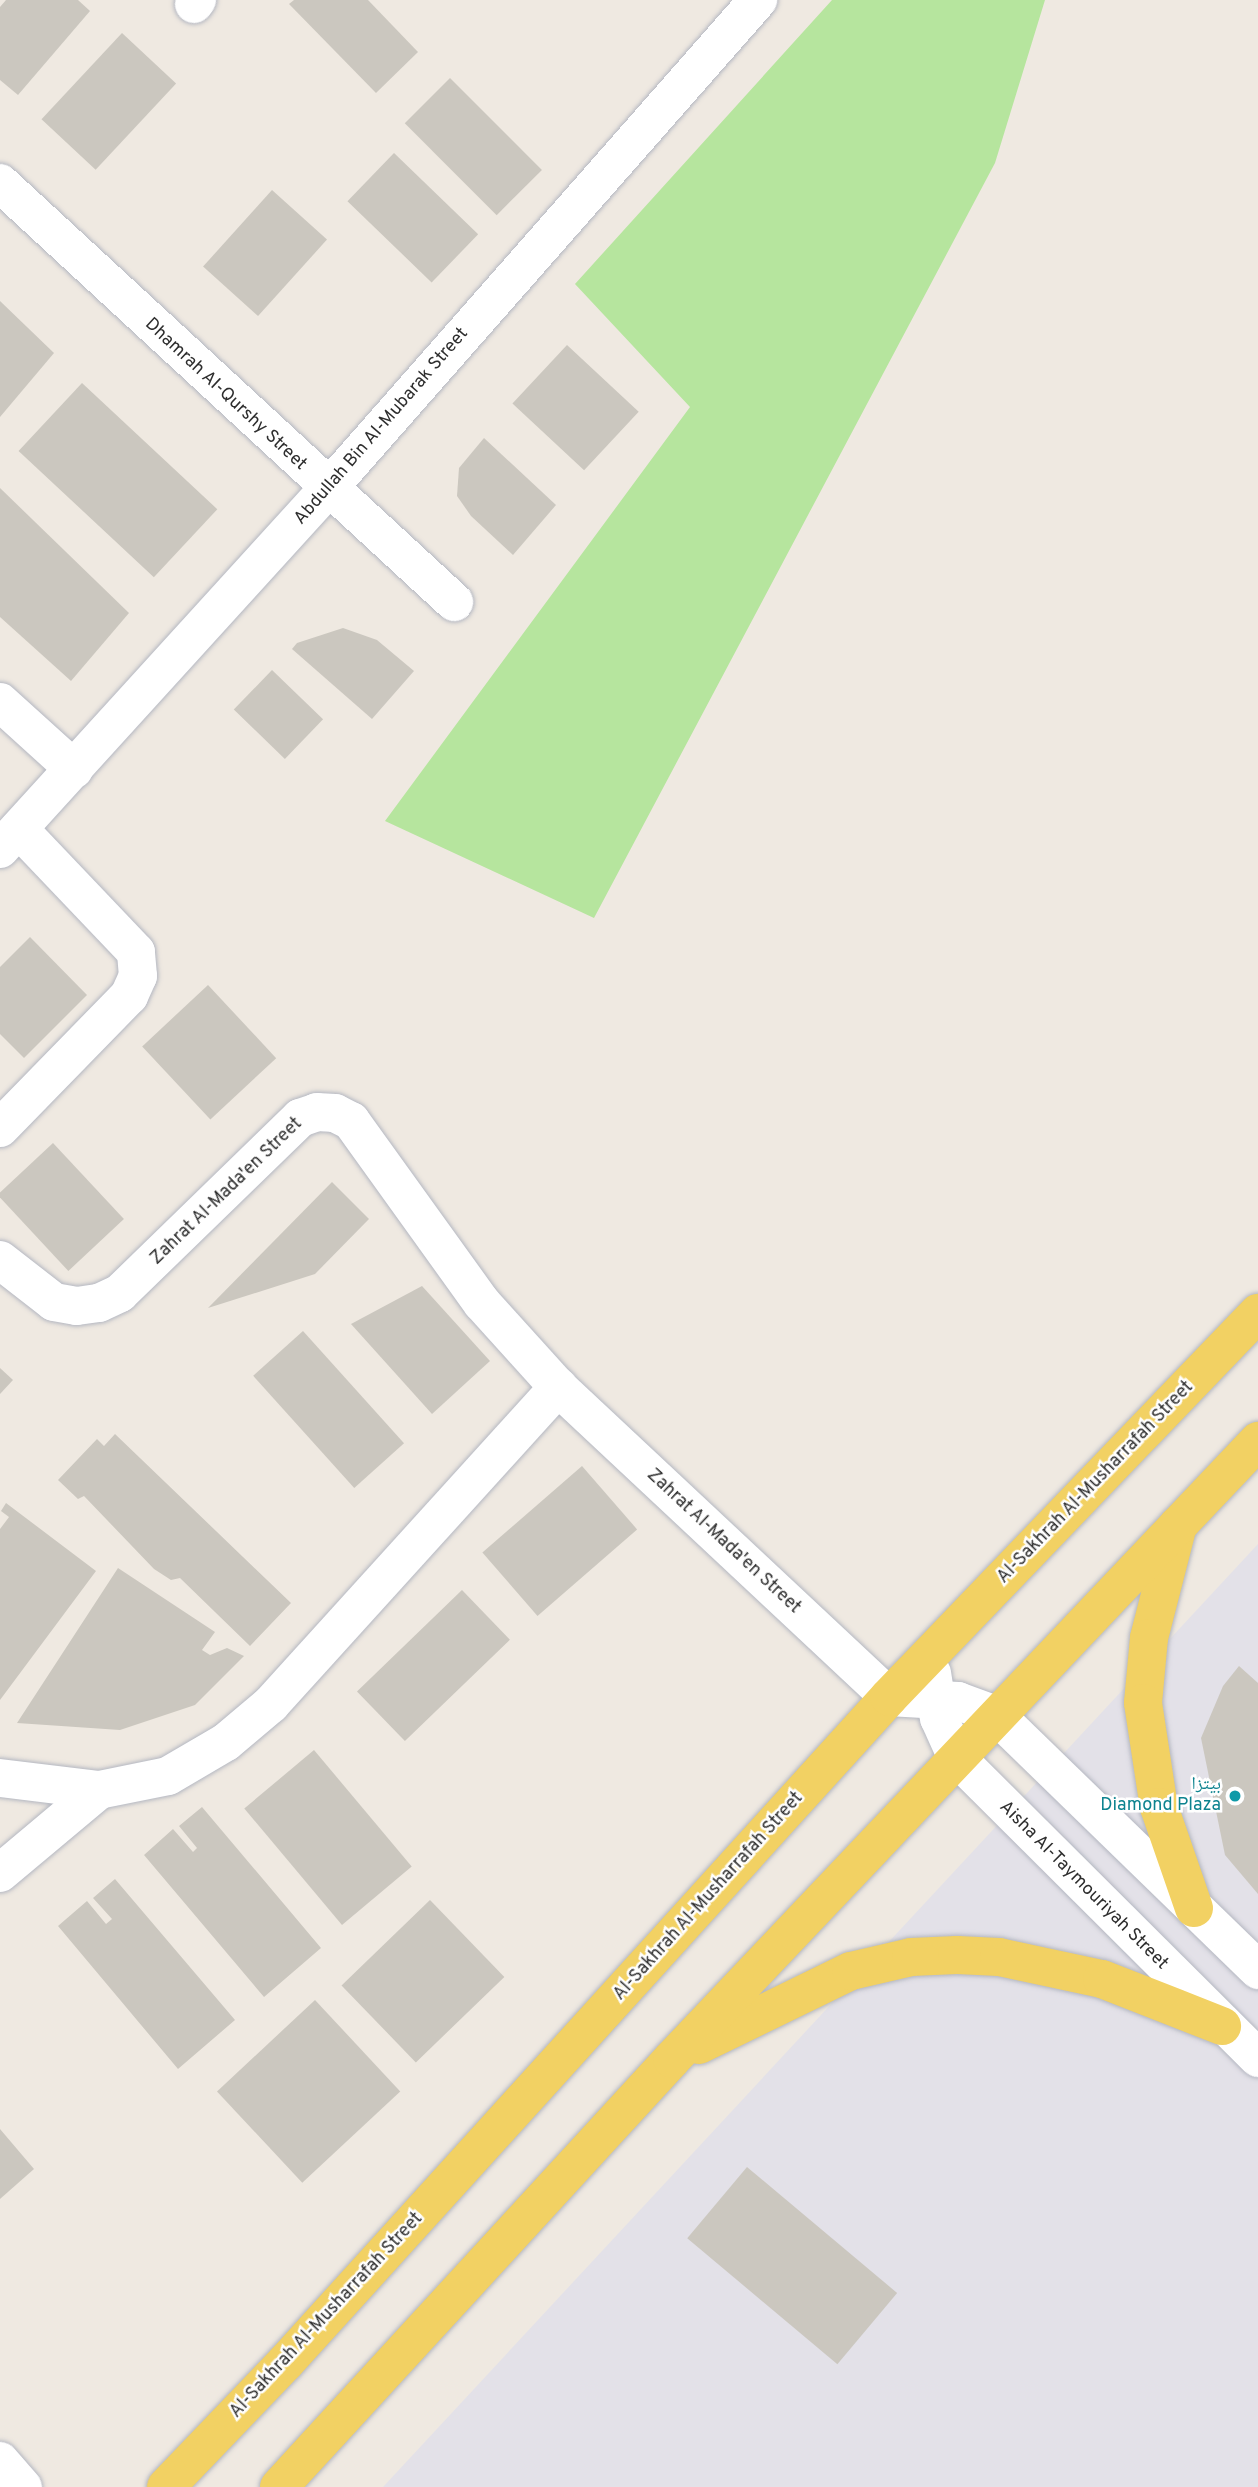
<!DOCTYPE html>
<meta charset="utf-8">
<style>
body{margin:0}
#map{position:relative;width:1258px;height:2487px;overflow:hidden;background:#efe9e1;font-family:Overpass,"Noto Naskh Arabic",sans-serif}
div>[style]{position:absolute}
.industrial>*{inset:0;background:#e3e1e8}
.green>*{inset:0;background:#b6e59e}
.building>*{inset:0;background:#cbc7bf;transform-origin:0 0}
.roads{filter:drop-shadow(0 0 2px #b4b7c1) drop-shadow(0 0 2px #b4b7c1)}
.minor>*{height:38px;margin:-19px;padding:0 19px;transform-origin:19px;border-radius:19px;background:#fff}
.major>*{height:38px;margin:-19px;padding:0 19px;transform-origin:19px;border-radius:19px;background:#f2d163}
.dots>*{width:19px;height:19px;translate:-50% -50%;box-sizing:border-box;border:4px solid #fff;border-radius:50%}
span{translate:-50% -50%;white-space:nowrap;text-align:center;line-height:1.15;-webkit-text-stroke:5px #fff;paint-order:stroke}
.street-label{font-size:18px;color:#2e2e2e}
.culture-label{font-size:18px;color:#0d838f}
.right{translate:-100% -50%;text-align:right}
</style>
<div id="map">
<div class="industrial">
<div style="clip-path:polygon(1258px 1544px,1258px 2487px,383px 2487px)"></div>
</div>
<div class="green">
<div style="clip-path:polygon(832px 0,1045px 0,995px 163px,594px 918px,385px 821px,690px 407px,575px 284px)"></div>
</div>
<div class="building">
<div style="clip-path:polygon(6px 0,78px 0,90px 11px,18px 95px,0 80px,0 7px)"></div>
<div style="clip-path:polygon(294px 0,368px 0,418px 52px,376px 93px,289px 4px)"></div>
<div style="left:122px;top:33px;width:74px;height:118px;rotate:43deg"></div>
<div style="left:450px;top:78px;width:130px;height:64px;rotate:45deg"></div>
<div style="left:394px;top:153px;width:117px;height:67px;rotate:44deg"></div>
<div style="left:272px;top:190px;width:74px;height:103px;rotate:42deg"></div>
<div style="clip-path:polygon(0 301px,54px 353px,0 417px)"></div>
<div style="left:567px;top:345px;width:98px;height:80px;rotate:43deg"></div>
<div style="left:82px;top:383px;width:185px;height:93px;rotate:43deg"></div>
<div style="clip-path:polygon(484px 438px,556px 505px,513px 555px,471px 516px,457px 496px,459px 468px)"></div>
<div style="clip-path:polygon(0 488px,129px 613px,71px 681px,0 617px)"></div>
<div style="clip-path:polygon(343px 628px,377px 640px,414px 671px,372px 719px,292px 649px,297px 643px)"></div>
<div style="left:272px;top:670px;width:71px;height:55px;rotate:44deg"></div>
<div style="clip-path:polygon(30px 937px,87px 995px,24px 1058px,0 1034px,0 967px)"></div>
<div style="left:208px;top:985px;width:100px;height:90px;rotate:47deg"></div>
<div style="left:53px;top:1143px;width:104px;height:76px;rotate:47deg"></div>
<div style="clip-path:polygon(332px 1182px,369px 1219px,315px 1274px,208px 1308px)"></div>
<div style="clip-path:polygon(422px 1286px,490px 1361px,432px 1414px,351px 1324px)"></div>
<div style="left:303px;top:1331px;width:151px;height:67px;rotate:48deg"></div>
<div style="clip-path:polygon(0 1368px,13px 1380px,0 1394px)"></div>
<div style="clip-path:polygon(115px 1434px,291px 1603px,250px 1646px,180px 1578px,171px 1580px,154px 1569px,84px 1496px,78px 1499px,58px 1480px,97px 1439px,104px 1446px)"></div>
<div style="left:582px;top:1466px;width:84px;height:132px;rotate:49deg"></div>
<div style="clip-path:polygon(6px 1503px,96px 1571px,0 1700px,0 1529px,9px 1517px,1px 1511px)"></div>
<div style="clip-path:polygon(118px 1568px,215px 1632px,202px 1650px,210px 1655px,227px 1648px,244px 1656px,195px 1705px,120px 1730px,17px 1723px)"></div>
<div style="left:462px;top:1590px;width:69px;height:146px;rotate:46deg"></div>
<div style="clip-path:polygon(1239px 1666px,1258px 1683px,1258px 1894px,1225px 1855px,1201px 1738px,1223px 1686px)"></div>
<div style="left:314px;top:1750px;width:152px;height:91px;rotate:50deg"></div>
<div style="clip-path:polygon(202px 1807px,321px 1948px,264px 1997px,144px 1855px,173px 1829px,193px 1852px,197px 1848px,179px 1826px)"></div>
<div style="clip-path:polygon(115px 1879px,235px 2020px,178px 2069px,58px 1926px,87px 1901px,106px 1924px,112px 1919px,93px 1898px)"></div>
<div style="left:430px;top:1900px;width:107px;height:123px;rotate:46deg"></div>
<div style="left:315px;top:2000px;width:125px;height:134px;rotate:47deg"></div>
<div style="clip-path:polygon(0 2129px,34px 2169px,0 2199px)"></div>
<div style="left:747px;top:2167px;width:196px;height:93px;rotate:40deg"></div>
</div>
<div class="roads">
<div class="minor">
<div style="left:194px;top:4px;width:5px;rotate:-53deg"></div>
<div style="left:0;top:183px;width:618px;rotate:42.7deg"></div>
<div style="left:0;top:702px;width:100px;rotate:42.2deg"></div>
<div style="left:0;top:849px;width:486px;rotate:-47.7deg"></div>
<div style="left:327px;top:490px;width:653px;rotate:-48.67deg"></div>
<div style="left:0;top:1128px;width:185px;rotate:-45.7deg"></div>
<div style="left:129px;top:996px;width:22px;rotate:-66deg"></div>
<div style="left:138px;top:976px;width:24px;rotate:-95deg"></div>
<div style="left:136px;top:952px;width:170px;rotate:-133.6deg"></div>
<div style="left:0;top:1260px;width:68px;rotate:37.9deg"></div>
<div style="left:54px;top:1302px;width:23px;rotate:10deg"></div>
<div style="left:77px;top:1306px;width:22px;rotate:-8deg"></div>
<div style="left:99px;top:1303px;width:23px;rotate:-25deg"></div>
<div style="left:120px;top:1293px;width:251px;rotate:-44.2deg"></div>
<div style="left:300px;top:1118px;width:18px;rotate:-19deg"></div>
<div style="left:317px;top:1112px;width:18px;rotate:3deg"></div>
<div style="left:335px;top:1113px;width:18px;rotate:27deg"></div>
<div style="left:351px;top:1121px;width:224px;rotate:54.3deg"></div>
<div style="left:482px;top:1303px;width:113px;rotate:47.9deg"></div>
<div style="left:558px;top:1387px;width:453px;rotate:43.1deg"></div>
<div style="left:889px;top:1697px;width:69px;rotate:3.3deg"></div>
<div style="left:958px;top:1701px;width:40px;rotate:20.2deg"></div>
<div style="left:996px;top:1715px;width:366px;rotate:44.2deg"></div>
<div style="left:932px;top:1673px;width:46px;rotate:81.2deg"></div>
<div style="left:939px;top:1718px;width:44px;rotate:65.8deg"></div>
<div style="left:957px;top:1758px;width:425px;rotate:44.9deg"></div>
<div style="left:0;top:1778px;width:100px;rotate:6.9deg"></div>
<div style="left:99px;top:1790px;width:70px;rotate:-11.5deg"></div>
<div style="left:168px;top:1776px;width:67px;rotate:-30.4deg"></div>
<div style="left:226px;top:1742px;width:59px;rotate:-40.2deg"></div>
<div style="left:271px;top:1704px;width:428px;rotate:-47.8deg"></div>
<div style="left:0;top:1873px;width:129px;rotate:-40deg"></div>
<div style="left:0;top:2461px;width:35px;rotate:49deg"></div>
</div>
<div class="major">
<div style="left:1178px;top:1525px;width:117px;rotate:104.4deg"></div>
<div style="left:1149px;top:1638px;width:65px;rotate:95.3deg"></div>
<div style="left:1143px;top:1703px;width:105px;rotate:81.3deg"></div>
<div style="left:1159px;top:1807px;width:107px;rotate:70.9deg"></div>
<div style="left:699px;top:2045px;width:169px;rotate:-26deg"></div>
<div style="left:851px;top:1971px;width:62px;rotate:-13.1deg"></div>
<div style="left:911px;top:1957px;width:46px;rotate:-2.5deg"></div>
<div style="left:957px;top:1955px;width:42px;rotate:2.7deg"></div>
<div style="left:999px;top:1957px;width:105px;rotate:12.1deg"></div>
<div style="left:1102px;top:1979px;width:129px;rotate:21.4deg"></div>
<div style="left:166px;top:2487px;width:172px;rotate:-46.2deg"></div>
<div style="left:285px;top:2363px;width:899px;rotate:-47.79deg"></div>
<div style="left:889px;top:1697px;width:533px;rotate:-46.14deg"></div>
<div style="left:279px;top:2487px;width:581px;rotate:-47.44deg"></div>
<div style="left:672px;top:2059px;width:852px;rotate:-46.52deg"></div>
</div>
</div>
<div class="dots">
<div style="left:1235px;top:1796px;background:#0f9aa8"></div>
</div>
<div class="street-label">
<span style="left:225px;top:395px;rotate:43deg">Dhamrah Al-Qurshy Street</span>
<span style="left:382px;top:427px;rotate:-49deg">Abdullah Bin Al-Mubarak Street</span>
<span style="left:227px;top:1192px;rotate:-44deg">Zahrat Al-Mada'en Street</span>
<span style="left:1096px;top:1483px;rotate:-46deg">Al-Sakhrah Al-Musharrafah Street</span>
<span style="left:723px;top:1542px;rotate:43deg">Zahrat Al-Mada'en Street</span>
<span style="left:1083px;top:1886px;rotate:45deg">Aisha Al-Taymouriyah Street</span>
<span style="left:709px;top:1897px;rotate:-48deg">Al-Sakhrah Al-Musharrafah Street</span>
<span style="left:327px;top:2316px;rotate:-47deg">Al-Sakhrah Al-Musharrafah Street</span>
</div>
<div class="culture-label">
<span class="right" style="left:1221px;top:1796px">بيتزا<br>Diamond Plaza</span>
</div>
</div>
